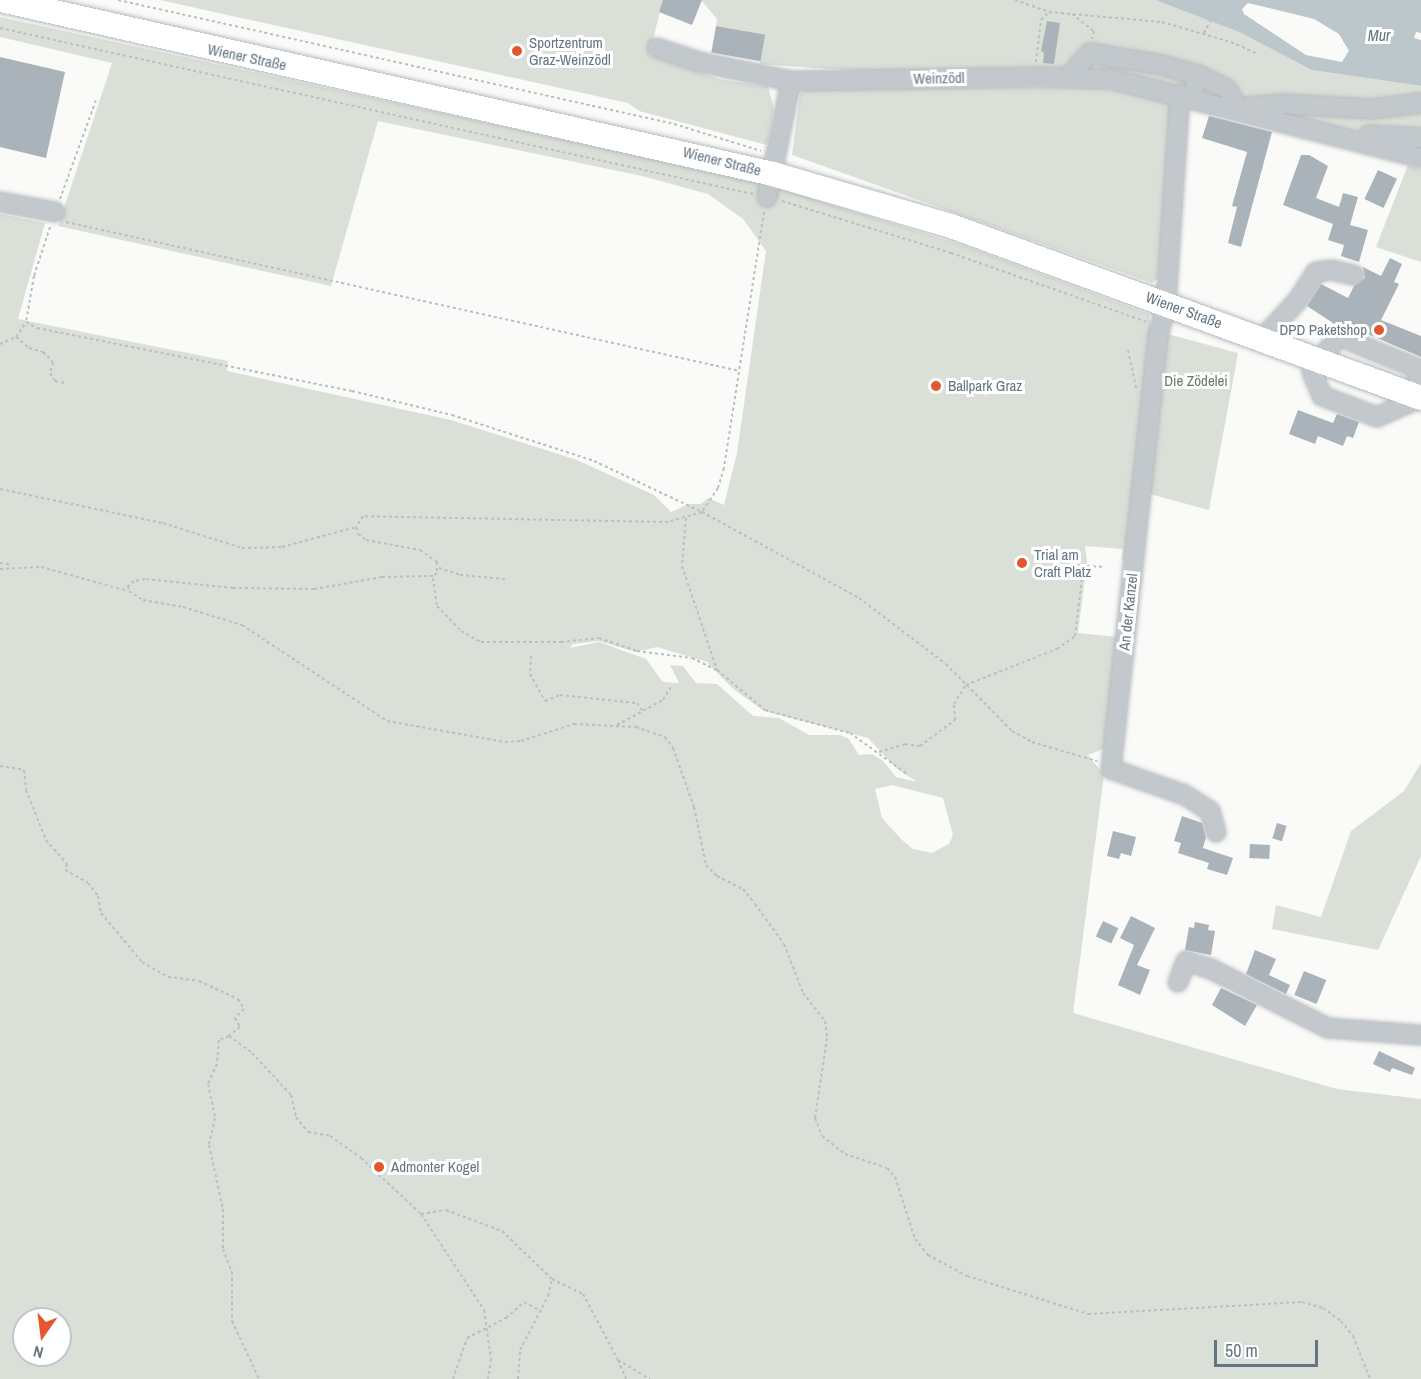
<!DOCTYPE html>
<meta charset="utf-8">
<style>
body{margin:0}
#map{position:relative;width:1421px;height:1379px;overflow:hidden;background:#fafaf8;font-family:"Archivo Narrow",sans-serif}
div>[style]{position:absolute}
.green>*{inset:0;background:#dadfd7}
.water>*{inset:0;background:#bbc7cb}
.building>*{inset:0;background:#aab3b9;transform-origin:0 0}
.path>*{height:2px;margin-top:-1px;transform-origin:0;background:repeating-linear-gradient(90deg,#bbbfc2 0 3px,transparent 0 6px)}
.roads{filter:drop-shadow(0 0 2px #b5babe) drop-shadow(0 0 2px #b5babe)}
.minor>*{height:18px;margin:-9px;padding:0 9px;transform-origin:9px;border-radius:9px;background:#c3c8cc}
.major>*{height:24px;margin:-12px;padding:0 12px;transform-origin:12px;border-radius:12px;background:#fff}
.dots>*{width:16px;height:16px;translate:-50% -50%;box-sizing:border-box;border:3px solid #fff;border-radius:50%}
span{translate:-50% -50%;white-space:nowrap;text-align:center;line-height:1.15;-webkit-text-stroke:6px #fff;paint-order:stroke}
.poi-label{font-size:15px;color:#657683}
.left{translate:0 -50%;text-align:left}
.right{translate:-100% -50%;text-align:right}
.street-label{font-size:15px;color:#657683}
.park-label{font-size:15px;color:#687a64}
.water-label{font-size:16px;color:#60757c;font-style:italic}
.north{position:absolute;left:12px;top:1307px;width:60px;height:60px;box-sizing:border-box;background:#fff;border:2px solid #c1c8cd;border-radius:50%;rotate:194deg;font-size:16px;font-weight:700;line-height:24px;text-align:center;color:#657683}
.north::after{content:'';display:block;margin:auto;width:21px;height:27px;background:#e4572e;clip-path:polygon(50% 0,100% 100%,50% 72%,0 100%)}
.scale{position:absolute;left:1214px;top:1340px;width:104px;height:27px;box-sizing:border-box;border:3px solid #657683;border-top:0;padding-left:8px;font-size:18px;line-height:21px;white-space:nowrap;color:#657683;-webkit-text-stroke:4px #fff;paint-order:stroke}
</style>
<div id="map">
<div class="green">
<div style="clip-path:polygon(160px 0,663px 0,649px 55px,719px 79px,768px 87px,774px 108px,767px 145px,639px 111px,628px 103px)"></div>
<div style="clip-path:polygon(701px 0,1155px 0,1239px 32px,1312px 70px,1421px 86px,1421px 158px,1111px 79px,872px 72px,760px 64px,765px 35px,716px 26px,717px 19px)"></div>
<div style="clip-path:polygon(evenodd,0 17px,758px 182px,965px 246px,1149px 314px,1152px 331px,1129px 560px,1122px 559px,1123px 549px,1085px 546px,1087px 562px,1078px 633px,1117px 637px,1106px 748px,1088px 755px,1104px 775px,1073px 1013px,1337px 1089px,1421px 1099px,1421px 1379px,0 1379px,0 214px,45px 223px,18px 319px,228px 361px,227px 371px,451px 420px,577px 460px,654px 495px,671px 512px,689px 504px,701px 504px,708px 498px,724px 505px,737px 453px,766px 251px,743px 219px,708px 194px,642px 176px,378px 121px,331px 286px,58px 226px,112px 63px,0 37px,0 17px,598px 641px,636px 652px,657px 647px,707px 662px,732px 688px,764px 711px,868px 738px,896px 768px,917px 782px,896px 777px,883px 761px,872px 754px,859px 755px,849px 739px,840px 735px,809px 735px,779px 718px,753px 716px,717px 684px,696px 683px,683px 666px,670px 665px,679px 683px,663px 682px,646px 659px,599px 642px,570px 648px,573px 644px,598px 641px,0 17px,892px 785px,943px 798px,953px 835px,949px 844px,932px 853px,913px 849px,901px 839px,882px 818px,875px 789px,892px 785px,0 17px,24px 1319px,60px 1319px,60px 1355px,24px 1355px,24px 1319px)"></div>
<div style="clip-path:polygon(1095px 87px,1172px 98px,1169px 179px,1158px 279px,1152px 283px,792px 155px,800px 94px,807px 89px)"></div>
<div style="clip-path:polygon(1408px 165px,1421px 169px,1421px 262px,1376px 247px)"></div>
<div style="clip-path:polygon(1164px 333px,1238px 353px,1209px 510px,1146px 493px)"></div>
<div style="clip-path:polygon(1421px 763px,1421px 856px,1378px 950px,1272px 929px,1276px 905px,1321px 917px,1351px 831px,1404px 791px)"></div>
</div>
<div class="water">
<div style="clip-path:polygon(evenodd,1155px 0,1421px 0,1421px 33px,1416px 32px,1414px 38px,1421px 40px,1421px 86px,1312px 70px,1239px 32px,1155px 0,1248px 3px,1314px 19px,1339px 34px,1349px 51px,1342px 62px,1306px 55px,1244px 14px,1242px 9px,1248px 3px)"></div>
</div>
<div class="building">
<div style="clip-path:polygon(663px 0,702px 0,692px 25px,659px 12px)"></div>
<div style="clip-path:polygon(1047px 21px,1060px 23px,1054px 64px,1043px 63px,1044px 53px,1041px 51px)"></div>
<div style="left:716px;top:26px;width:50px;height:27px;rotate:10deg"></div>
<div style="clip-path:polygon(0 57px,65px 72px,46px 158px,0 147px)"></div>
<div style="clip-path:polygon(1209px 116px,1272px 132px,1241px 247px,1228px 243px,1237px 207px,1232px 206px,1247px 152px,1202px 138px)"></div>
<div style="clip-path:polygon(1301px 155px,1309px 155px,1328px 166px,1316px 198px,1339px 207px,1343px 193px,1358px 197px,1350px 225px,1368px 230px,1359px 262px,1341px 256px,1344px 245px,1328px 240px,1333px 224px,1283px 205px)"></div>
<div style="left:1378px;top:170px;width:21px;height:32px;rotate:25deg"></div>
<div style="clip-path:polygon(1390px 258px,1402px 264px,1394px 282px,1399px 284px,1381px 320px,1421px 336px,1421px 357px,1354px 328px,1336px 325px,1307px 306px,1321px 284px,1348px 298px,1354px 286px,1365px 278px,1363px 267px,1381px 276px)"></div>
<div style="clip-path:polygon(1298px 410px,1333px 423px,1337px 414px,1359px 422px,1353px 438px,1347px 436px,1343px 446px,1318px 436px,1315px 444px,1289px 434px)"></div>
<div style="clip-path:polygon(1182px 816px,1202px 823px,1206px 837px,1203px 848px,1233px 858px,1227px 875px,1207px 869px,1209px 863px,1178px 853px,1181px 843px,1174px 841px)"></div>
<div style="left:1277px;top:823px;width:10px;height:16px;rotate:17deg"></div>
<div style="clip-path:polygon(1113px 831px,1136px 837px,1131px 856px,1121px 853px,1119px 859px,1107px 856px)"></div>
<div style="left:1250px;top:844px;width:20px;height:14px;rotate:3deg"></div>
<div style="clip-path:polygon(1131px 916px,1155px 928px,1137px 965px,1150px 970px,1140px 995px,1118px 985px,1134px 945px,1120px 938px)"></div>
<div style="left:1103px;top:921px;width:17px;height:17px;rotate:25deg"></div>
<div style="clip-path:polygon(1195px 922px,1209px 925px,1208px 930px,1215px 931px,1211px 955px,1185px 950px,1189px 927px,1194px 928px)"></div>
<div style="clip-path:polygon(1255px 950px,1276px 959px,1269px 975px,1290px 985px,1286px 994px,1246px 974px)"></div>
<div style="left:1304px;top:971px;width:24px;height:26px;rotate:22deg"></div>
<div style="clip-path:polygon(1221px 988px,1257px 1005px,1245px 1026px,1212px 1005px)"></div>
<div style="clip-path:polygon(1379px 1051px,1415px 1068px,1412px 1075px,1392px 1068px,1390px 1072px,1373px 1064px)"></div>
</div>
<div class="path">
<div style="left:118px;top:0;width:570px;rotate:12.57deg"></div>
<div style="left:674px;top:124px;width:91px;rotate:17.2deg"></div>
<div style="left:1015px;top:0;width:36px;rotate:19deg"></div>
<div style="left:1049px;top:12px;width:113px;rotate:5.1deg"></div>
<div style="left:1162px;top:22px;width:72px;rotate:16.2deg"></div>
<div style="left:1231px;top:42px;width:27px;rotate:24deg"></div>
<div style="left:1072px;top:14px;width:28px;rotate:38deg"></div>
<div style="left:1094px;top:31px;width:8px;rotate:104deg"></div>
<div style="left:0;top:28px;width:771px;rotate:12.43deg"></div>
<div style="left:1204px;top:33px;width:16px;rotate:-63deg"></div>
<div style="left:1036px;top:62px;width:42px;rotate:-83.2deg"></div>
<div style="left:1041px;top:20px;width:11px;rotate:-45deg"></div>
<div style="left:60px;top:199px;width:105px;rotate:-70deg"></div>
<div style="left:782px;top:201px;width:177px;rotate:17.1deg"></div>
<div style="left:951px;top:253px;width:208px;rotate:19.4deg"></div>
<div style="left:764px;top:212px;width:259px;rotate:98.9deg"></div>
<div style="left:724px;top:468px;width:21px;rotate:107deg"></div>
<div style="left:718px;top:488px;width:29px;rotate:124deg"></div>
<div style="left:702px;top:512px;width:35px;rotate:164deg"></div>
<div style="left:668px;top:522px;width:305px;rotate:-178.9deg"></div>
<div style="left:363px;top:516px;width:13px;rotate:122deg"></div>
<div style="left:356px;top:527px;width:7px;rotate:74deg"></div>
<div style="left:358px;top:534px;width:10px;rotate:37deg"></div>
<div style="left:366px;top:540px;width:55px;rotate:10.5deg"></div>
<div style="left:420px;top:550px;width:21px;rotate:35deg"></div>
<div style="left:437px;top:562px;width:11px;rotate:90deg"></div>
<div style="left:437px;top:573px;width:5px;rotate:143deg"></div>
<div style="left:433px;top:576px;width:51px;rotate:178.9deg"></div>
<div style="left:382px;top:577px;width:69px;rotate:170deg"></div>
<div style="left:314px;top:589px;width:81px;rotate:-179.3deg"></div>
<div style="left:233px;top:588px;width:88px;rotate:-174.2deg"></div>
<div style="left:145px;top:579px;width:11px;rotate:170deg"></div>
<div style="left:134px;top:581px;width:8px;rotate:140deg"></div>
<div style="left:128px;top:586px;width:5px;rotate:79deg"></div>
<div style="left:129px;top:591px;width:17px;rotate:33deg"></div>
<div style="left:143px;top:600px;width:41px;rotate:9.9deg"></div>
<div style="left:183px;top:607px;width:62px;rotate:17deg"></div>
<div style="left:242px;top:625px;width:174px;rotate:33.5deg"></div>
<div style="left:387px;top:721px;width:120px;rotate:10.1deg"></div>
<div style="left:505px;top:742px;width:16px;rotate:-4deg"></div>
<div style="left:521px;top:741px;width:56px;rotate:-17.8deg"></div>
<div style="left:574px;top:724px;width:62px;rotate:2.8deg"></div>
<div style="left:636px;top:727px;width:31px;rotate:19deg"></div>
<div style="left:665px;top:737px;width:14px;rotate:54deg"></div>
<div style="left:673px;top:748px;width:63px;rotate:70.4deg"></div>
<div style="left:694px;top:807px;width:59px;rotate:78.3deg"></div>
<div style="left:706px;top:865px;width:16px;rotate:45deg"></div>
<div style="left:717px;top:876px;width:29px;rotate:27deg"></div>
<div style="left:743px;top:889px;width:19px;rotate:51deg"></div>
<div style="left:755px;top:904px;width:49px;rotate:54.1deg"></div>
<div style="left:784px;top:944px;width:53px;rotate:68.8deg"></div>
<div style="left:803px;top:993px;width:36px;rotate:52deg"></div>
<div style="left:825px;top:1021px;width:17px;rotate:83deg"></div>
<div style="left:827px;top:1038px;width:81px;rotate:98.5deg"></div>
<div style="left:815px;top:1118px;width:19px;rotate:69deg"></div>
<div style="left:822px;top:1136px;width:29px;rotate:38deg"></div>
<div style="left:845px;top:1154px;width:44px;rotate:18.4deg"></div>
<div style="left:887px;top:1168px;width:12px;rotate:48deg"></div>
<div style="left:895px;top:1177px;width:65px;rotate:72.1deg"></div>
<div style="left:915px;top:1239px;width:21px;rotate:51deg"></div>
<div style="left:928px;top:1255px;width:44px;rotate:28.3deg"></div>
<div style="left:967px;top:1276px;width:127px;rotate:17.4deg"></div>
<div style="left:1088px;top:1314px;width:214px;rotate:-3.2deg"></div>
<div style="left:1302px;top:1302px;width:22px;rotate:16deg"></div>
<div style="left:1323px;top:1308px;width:22px;rotate:36deg"></div>
<div style="left:1341px;top:1321px;width:19px;rotate:51deg"></div>
<div style="left:1353px;top:1336px;width:46px;rotate:68.4deg"></div>
<div style="left:66px;top:222px;width:690px;rotate:12.47deg"></div>
<div style="left:50px;top:227px;width:52px;rotate:108.1deg"></div>
<div style="left:34px;top:276px;width:47px;rotate:99.9deg"></div>
<div style="left:26px;top:322px;width:13px;rotate:29deg"></div>
<div style="left:37px;top:328px;width:321px;rotate:11.3deg"></div>
<div style="left:352px;top:391px;width:103px;rotate:13.5deg"></div>
<div style="left:452px;top:415px;width:149px;rotate:17.9deg"></div>
<div style="left:594px;top:461px;width:119px;rotate:25.3deg"></div>
<div style="left:702px;top:512px;width:179px;rotate:28.7deg"></div>
<div style="left:859px;top:598px;width:109px;rotate:37.2deg"></div>
<div style="left:946px;top:664px;width:94px;rotate:45.4deg"></div>
<div style="left:1012px;top:731px;width:23px;rotate:29deg"></div>
<div style="left:1032px;top:742px;width:68px;rotate:16.3deg"></div>
<div style="left:16px;top:337px;width:17px;rotate:40deg"></div>
<div style="left:29px;top:348px;width:15px;rotate:16deg"></div>
<div style="left:43px;top:352px;width:14px;rotate:45deg"></div>
<div style="left:53px;top:362px;width:11px;rotate:105deg"></div>
<div style="left:50px;top:373px;width:9px;rotate:58deg"></div>
<div style="left:55px;top:381px;width:10px;rotate:11deg"></div>
<div style="left:0;top:344px;width:17px;rotate:-24deg"></div>
<div style="left:16px;top:337px;width:18px;rotate:-56deg"></div>
<div style="left:1128px;top:350px;width:39px;rotate:78deg"></div>
<div style="left:0;top:489px;width:167px;rotate:11.8deg"></div>
<div style="left:163px;top:523px;width:83px;rotate:17.6deg"></div>
<div style="left:242px;top:548px;width:40px;rotate:-1.4deg"></div>
<div style="left:282px;top:547px;width:77px;rotate:-15.1deg"></div>
<div style="left:686px;top:518px;width:48px;rotate:94.8deg"></div>
<div style="left:682px;top:566px;width:110px;rotate:71.4deg"></div>
<div style="left:717px;top:670px;width:62px;rotate:39.8deg"></div>
<div style="left:765px;top:710px;width:88px;rotate:15.1deg"></div>
<div style="left:850px;top:733px;width:70px;rotate:35.7deg"></div>
<div style="left:0;top:563px;width:12px;rotate:9deg"></div>
<div style="left:439px;top:568px;width:22px;rotate:18deg"></div>
<div style="left:460px;top:575px;width:45px;rotate:5.1deg"></div>
<div style="left:0;top:569px;width:41px;rotate:-2.8deg"></div>
<div style="left:41px;top:567px;width:90px;rotate:15.4deg"></div>
<div style="left:433px;top:578px;width:28px;rotate:82deg"></div>
<div style="left:437px;top:606px;width:35px;rotate:46deg"></div>
<div style="left:461px;top:631px;width:23px;rotate:29deg"></div>
<div style="left:481px;top:642px;width:80px"></div>
<div style="left:561px;top:642px;width:38px;rotate:-6deg"></div>
<div style="left:599px;top:638px;width:40px;rotate:18.9deg"></div>
<div style="left:637px;top:651px;width:55px;rotate:7.3deg"></div>
<div style="left:692px;top:658px;width:28px;rotate:26deg"></div>
<div style="left:531px;top:656px;width:18px;rotate:93deg"></div>
<div style="left:530px;top:674px;width:31px;rotate:61deg"></div>
<div style="left:545px;top:701px;width:16px;rotate:-22deg"></div>
<div style="left:560px;top:695px;width:77px;rotate:5.9deg"></div>
<div style="left:637px;top:703px;width:9px;rotate:54deg"></div>
<div style="left:617px;top:725px;width:52px;rotate:-28.5deg"></div>
<div style="left:663px;top:700px;width:15px;rotate:-58deg"></div>
<div style="left:879px;top:752px;width:27px;rotate:-17deg"></div>
<div style="left:905px;top:744px;width:15px;rotate:8deg"></div>
<div style="left:920px;top:746px;width:44px;rotate:-36.6deg"></div>
<div style="left:955px;top:720px;width:16px;rotate:-94deg"></div>
<div style="left:954px;top:704px;width:22px;rotate:-58deg"></div>
<div style="left:966px;top:685px;width:98px;rotate:-21.6deg"></div>
<div style="left:1057px;top:649px;width:22px;rotate:-36deg"></div>
<div style="left:1075px;top:636px;width:66px;rotate:-83.1deg"></div>
<div style="left:1083px;top:570px;width:6px;rotate:-45deg"></div>
<div style="left:1087px;top:566px;width:18px;rotate:3deg"></div>
<div style="left:0;top:766px;width:24px;rotate:9deg"></div>
<div style="left:24px;top:770px;width:20px;rotate:84deg"></div>
<div style="left:26px;top:790px;width:54px;rotate:68.2deg"></div>
<div style="left:46px;top:840px;width:32px;rotate:49deg"></div>
<div style="left:67px;top:864px;width:6px;rotate:108deg"></div>
<div style="left:65px;top:870px;width:26px;rotate:29deg"></div>
<div style="left:88px;top:883px;width:16px;rotate:52deg"></div>
<div style="left:98px;top:896px;width:17px;rotate:80deg"></div>
<div style="left:101px;top:913px;width:64px;rotate:50.1deg"></div>
<div style="left:142px;top:962px;width:30px;rotate:30deg"></div>
<div style="left:168px;top:977px;width:31px;rotate:7deg"></div>
<div style="left:199px;top:981px;width:43px;rotate:24.8deg"></div>
<div style="left:238px;top:999px;width:12px;rotate:59deg"></div>
<div style="left:244px;top:1009px;width:13px;rotate:135deg"></div>
<div style="left:235px;top:1018px;width:10px;rotate:61deg"></div>
<div style="left:240px;top:1027px;width:14px;rotate:141deg"></div>
<div style="left:229px;top:1036px;width:29px;rotate:36deg"></div>
<div style="left:252px;top:1053px;width:57px;rotate:47.1deg"></div>
<div style="left:291px;top:1095px;width:23px;rotate:77deg"></div>
<div style="left:296px;top:1117px;width:19px;rotate:51deg"></div>
<div style="left:308px;top:1132px;width:22px;rotate:10deg"></div>
<div style="left:330px;top:1136px;width:38px;rotate:35deg"></div>
<div style="left:361px;top:1158px;width:82px;rotate:43deg"></div>
<div style="left:421px;top:1214px;width:25px;rotate:-9deg"></div>
<div style="left:446px;top:1210px;width:60px;rotate:20.6deg"></div>
<div style="left:502px;top:1231px;width:69px;rotate:43.8deg"></div>
<div style="left:552px;top:1279px;width:34px;rotate:26deg"></div>
<div style="left:583px;top:1294px;width:75px;rotate:62.1deg"></div>
<div style="left:618px;top:1360px;width:37px;rotate:31deg"></div>
<div style="left:229px;top:1036px;width:11px;rotate:158deg"></div>
<div style="left:219px;top:1040px;width:24px;rotate:95deg"></div>
<div style="left:217px;top:1064px;width:22px;rotate:114deg"></div>
<div style="left:208px;top:1084px;width:35px;rotate:78deg"></div>
<div style="left:215px;top:1118px;width:28px;rotate:103deg"></div>
<div style="left:209px;top:1145px;width:66px;rotate:77.7deg"></div>
<div style="left:223px;top:1209px;width:40px;rotate:90deg"></div>
<div style="left:223px;top:1249px;width:25px;rotate:69deg"></div>
<div style="left:232px;top:1272px;width:49px;rotate:90deg"></div>
<div style="left:232px;top:1321px;width:64px;rotate:65deg"></div>
<div style="left:421px;top:1214px;width:115px;rotate:56.7deg"></div>
<div style="left:484px;top:1310px;width:49px;rotate:81.9deg"></div>
<div style="left:491px;top:1359px;width:20px;rotate:99deg"></div>
<div style="left:618px;top:1360px;width:21px;rotate:67deg"></div>
<div style="left:453px;top:1379px;width:43px;rotate:-71.1deg"></div>
<div style="left:467px;top:1338px;width:44px;rotate:-27.1deg"></div>
<div style="left:506px;top:1318px;width:24px;rotate:-42deg"></div>
<div style="left:524px;top:1302px;width:18px;rotate:29deg"></div>
<div style="left:518px;top:1379px;width:29px;rotate:-86deg"></div>
<div style="left:520px;top:1350px;width:61px;rotate:-62.6deg"></div>
<div style="left:548px;top:1296px;width:17px;rotate:-77deg"></div>
</div>
<div class="roads">
<div class="minor">
<div style="left:657px;top:48px;width:44px;rotate:18.4deg"></div>
<div style="left:699px;top:62px;width:94px;rotate:11.7deg"></div>
<div style="left:1198px;top:75px;width:32px;rotate:26deg"></div>
<div style="left:1227px;top:89px;width:22px;rotate:60deg"></div>
<div style="left:1238px;top:108px;width:44px;rotate:-5.2deg"></div>
<div style="left:1282px;top:104px;width:90px;rotate:3.2deg"></div>
<div style="left:1372px;top:109px;width:49px;rotate:-7deg"></div>
<div style="left:1068px;top:78px;width:33px;rotate:-49deg"></div>
<div style="left:1090px;top:53px;width:73px;rotate:9.5deg"></div>
<div style="left:1162px;top:65px;width:37px;rotate:16deg"></div>
<div style="left:1198px;top:75px;width:11px;rotate:105deg"></div>
<div style="left:1180px;top:94px;width:210px;rotate:93.8deg"></div>
<div style="left:1166px;top:304px;width:34px;rotate:104deg"></div>
<div style="left:1158px;top:337px;width:435px;rotate:96.2deg"></div>
<div style="left:1111px;top:769px;width:78px;rotate:19.4deg"></div>
<div style="left:1185px;top:795px;width:30px;rotate:33deg"></div>
<div style="left:1210px;top:811px;width:22px;rotate:74deg"></div>
<div style="left:1369px;top:135px;width:52px;rotate:3.3deg"></div>
<div style="left:767px;top:197px;width:118px;rotate:-78.3deg"></div>
<div style="left:791px;top:81px;width:243px;rotate:-0.9deg"></div>
<div style="left:1034px;top:77px;width:77px;rotate:1.5deg"></div>
<div style="left:1111px;top:79px;width:320px;rotate:14.3deg"></div>
<div style="left:0;top:202px;width:56px;rotate:10.3deg"></div>
<div style="left:1338px;top:336px;width:85px;rotate:22.1deg"></div>
<div style="left:1417px;top:368px;width:30px;rotate:84deg"></div>
<div style="left:1420px;top:398px;width:47px;rotate:156.2deg"></div>
<div style="left:1377px;top:417px;width:59px;rotate:-159.1deg"></div>
<div style="left:1322px;top:396px;width:26px;rotate:-113deg"></div>
<div style="left:1312px;top:372px;width:44px;rotate:-54.2deg"></div>
<div style="left:1262px;top:339px;width:53px;rotate:-47.3deg"></div>
<div style="left:1298px;top:300px;width:33px;rotate:-57deg"></div>
<div style="left:1316px;top:272px;width:16px;rotate:-7deg"></div>
<div style="left:1332px;top:270px;width:23px;rotate:13deg"></div>
<div style="left:1178px;top:982px;width:22px;rotate:-69deg"></div>
<div style="left:1186px;top:961px;width:28px;rotate:18deg"></div>
<div style="left:1213px;top:970px;width:129px;rotate:26.8deg"></div>
<div style="left:1328px;top:1028px;width:93px;rotate:4.3deg"></div>
</div>
<div class="major">
<div style="left:1px;top:0;width:791px;rotate:12.7deg"></div>
<div style="left:773px;top:174px;width:185px;rotate:16.3deg"></div>
<div style="left:951px;top:226px;width:500px;rotate:20.1deg"></div>
</div>
</div>
<div class="dots">
<div style="left:517px;top:51px;background:#e4572e"></div>
<div style="left:1379px;top:330px;background:#e4572e"></div>
<div style="left:936px;top:386px;background:#e4572e"></div>
<div style="left:1022px;top:563px;background:#e4572e"></div>
<div style="left:379px;top:1167px;background:#e4572e"></div>
</div>
<div class="poi-label">
<span class="left" style="left:529px;top:51px">Sportzentrum<br>Graz-Weinzödl</span>
<span class="right" style="left:1367px;top:330px">DPD Paketshop</span>
<span class="left" style="left:948px;top:386px">Ballpark Graz</span>
<span class="left" style="left:1034px;top:563px">Trial am<br>Craft Platz</span>
<span class="left" style="left:391px;top:1167px">Admonter Kogel</span>
</div>
<div class="street-label">
<span style="left:247px;top:57px;rotate:12deg">Wiener Straße</span>
<span style="left:939px;top:78px;rotate:-1deg">Weinzödl</span>
<span style="left:722px;top:161px;rotate:14deg">Wiener Straße</span>
<span style="left:1184px;top:310px;rotate:20deg">Wiener Straße</span>
<span style="left:1128px;top:612px;rotate:-84deg">An der Kanzel</span>
</div>
<div class="park-label">
<span style="left:1196px;top:381px">Die Zödelei</span>
</div>
<div class="water-label">
<span style="left:1379px;top:35px">Mur</span>
</div>
<div class="north">N</div>
<div class="scale">50 m</div>
</div>
